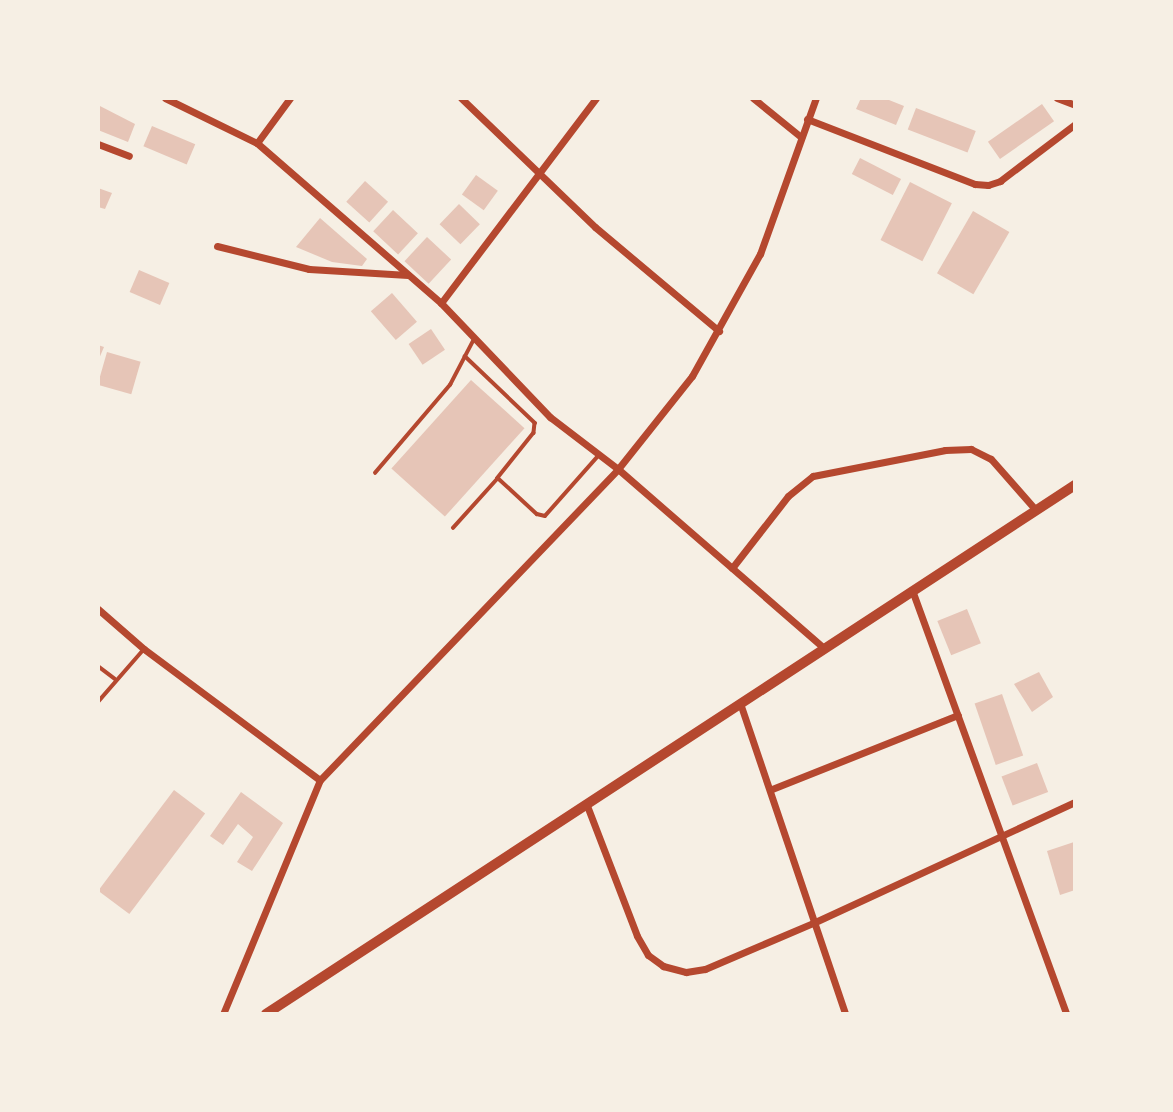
<!DOCTYPE html>
<style>
body{margin:0}
#map{position:relative;width:1173px;height:1112px;overflow:hidden;background:#f6efe4;font-family:"Libre Baskerville",serif}
div>[style]{position:absolute}
.building>*{inset:0;background:#e6c5b7;transform-origin:0 0}
.service>*{height:3.5px;margin:-1.75px;padding:0 1.75px;transform-origin:1.75px;border-radius:1.75px;background:#b5482f}
.minor>*{height:7px;margin:-3.5px;padding:0 3.5px;transform-origin:3.5px;border-radius:3.5px;background:#b5482f}
.secondary>*{height:10px;margin:-5px;padding:0 5px;transform-origin:5px;border-radius:5px;background:#b5482f}
span{translate:-50% -50%;white-space:nowrap;text-align:center;line-height:1.15;-webkit-text-stroke:7px #f6efe4;paint-order:stroke}
.frame{position:absolute;inset:0;border:100px solid #f6efe4;pointer-events:none}
</style>
<div id="map">
<div class="building">
<div style="clip-path:polygon(861px 98px,884px 98px,904px 106px,896px 125px,856px 109px)"></div>
<div style="left:1042px;top:104px;width:21px;height:66px;rotate:55deg"></div>
<div style="clip-path:polygon(98px 105px,135px 124px,128px 142px,98px 130px)"></div>
<div style="left:916px;top:108px;width:64px;height:23px;rotate:21deg"></div>
<div style="left:152px;top:126px;width:47px;height:22px;rotate:23deg"></div>
<div style="left:860px;top:158px;width:46px;height:18px;rotate:27deg"></div>
<div style="left:476px;top:175px;width:27px;height:24px;rotate:36deg"></div>
<div style="left:365px;top:181px;width:31px;height:28px;rotate:42deg"></div>
<div style="left:910px;top:182px;width:47px;height:65px;rotate:27deg"></div>
<div style="clip-path:polygon(98px 188px,112px 193px,105px 209px,98px 207px)"></div>
<div style="left:459px;top:204px;width:29px;height:28px;rotate:44deg"></div>
<div style="left:393px;top:210px;width:34px;height:29px;rotate:43deg"></div>
<div style="left:973px;top:211px;width:42px;height:72px;rotate:30deg"></div>
<div style="clip-path:polygon(320px 218px,367px 259px,362px 266px,332px 262px,296px 247px)"></div>
<div style="left:427px;top:237px;width:33px;height:33px;rotate:43deg"></div>
<div style="left:139px;top:270px;width:33px;height:24px;rotate:23deg"></div>
<div style="left:392px;top:293px;width:38px;height:28px;rotate:49deg"></div>
<div style="left:431px;top:329px;width:25px;height:27px;rotate:56deg"></div>
<div style="clip-path:polygon(98px 345px,104px 347px,98px 361px)"></div>
<div style="left:107px;top:352px;width:35px;height:34px;rotate:16deg"></div>
<div style="left:471px;top:380px;width:72px;height:119px;rotate:42deg"></div>
<div style="left:967px;top:609px;width:37px;height:32px;rotate:68deg"></div>
<div style="clip-path:polygon(1039px 672px,1053px 697px,1032px 712px,1014px 684px)"></div>
<div style="left:1002px;top:694px;width:65px;height:29px;rotate:71deg"></div>
<div style="left:1037px;top:763px;width:31px;height:38px;rotate:69deg"></div>
<div style="left:174px;top:790px;width:39px;height:126px;rotate:37deg"></div>
<div style="clip-path:polygon(241px 792px,283px 823px,252px 871px,237px 862px,253px 837px,238px 824px,223px 845px,210px 836px)"></div>
<div style="clip-path:polygon(1074px 842px,1075px 890px,1060px 895px,1047px 851px)"></div>
</div>
<div class="service">
<div style="left:465px;top:356px;width:97px;rotate:43.7deg"></div>
<div style="left:535px;top:423px;width:10px;rotate:96deg"></div>
<div style="left:534px;top:433px;width:58px;rotate:128.7deg"></div>
<div style="left:498px;top:478px;width:53px;rotate:42.7deg"></div>
<div style="left:537px;top:514px;width:8px;rotate:14deg"></div>
<div style="left:545px;top:516px;width:80px;rotate:-48.5deg"></div>
<div style="left:375px;top:473px;width:116px;rotate:-49.6deg"></div>
<div style="left:450px;top:385px;width:52px;rotate:-62.4deg"></div>
<div style="left:453px;top:528px;width:67px;rotate:-48deg"></div>
<div style="left:98px;top:666px;width:21px;rotate:37deg"></div>
<div style="left:98px;top:702px;width:70px;rotate:-49deg"></div>
</div>
<div class="minor">
<div style="left:165px;top:98px;width:102px;rotate:26.1deg"></div>
<div style="left:257px;top:143px;width:244px;rotate:41deg"></div>
<div style="left:441px;top:303px;width:158px;rotate:46.3deg"></div>
<div style="left:550px;top:417px;width:86px;rotate:37.4deg"></div>
<div style="left:618px;top:469px;width:271px;rotate:41deg"></div>
<div style="left:461px;top:98px;width:186px;rotate:43.9deg"></div>
<div style="left:595px;top:227px;width:162px;rotate:40deg"></div>
<div style="left:753px;top:98px;width:62px;rotate:39.1deg"></div>
<div style="left:1057px;top:98px;width:19px;rotate:21deg"></div>
<div style="left:807px;top:119px;width:180px;rotate:21.2deg"></div>
<div style="left:975px;top:184px;width:13px;rotate:4deg"></div>
<div style="left:988px;top:185px;width:13px;rotate:-18deg"></div>
<div style="left:1000px;top:181px;width:94px;rotate:-37.2deg"></div>
<div style="left:257px;top:143px;width:56px;rotate:-53.7deg"></div>
<div style="left:98px;top:144px;width:33px;rotate:21deg"></div>
<div style="left:217px;top:246px;width:95px;rotate:14deg"></div>
<div style="left:309px;top:269px;width:99px;rotate:3.5deg"></div>
<div style="left:441px;top:303px;width:257px;rotate:-52.9deg"></div>
<div style="left:732px;top:568px;width:91px;rotate:-52.1deg"></div>
<div style="left:788px;top:496px;width:32px;rotate:-39deg"></div>
<div style="left:813px;top:476px;width:135px;rotate:-11.1deg"></div>
<div style="left:945px;top:450px;width:26px;rotate:-2deg"></div>
<div style="left:971px;top:449px;width:22px;rotate:27deg"></div>
<div style="left:991px;top:459px;width:67px;rotate:48.7deg"></div>
<div style="left:912px;top:590px;width:451px;rotate:70deg"></div>
<div style="left:98px;top:609px;width:61px;rotate:41deg"></div>
<div style="left:144px;top:649px;width:219px;rotate:36.7deg"></div>
<div style="left:740px;top:703px;width:328px;rotate:71.3deg"></div>
<div style="left:772px;top:789px;width:200px;rotate:-21.7deg"></div>
<div style="left:586px;top:803px;width:142px;rotate:69deg"></div>
<div style="left:637px;top:936px;width:22px;rotate:60deg"></div>
<div style="left:648px;top:955px;width:19px;rotate:36deg"></div>
<div style="left:663px;top:966px;width:24px;rotate:15deg"></div>
<div style="left:686px;top:972px;width:19px;rotate:-9deg"></div>
<div style="left:705px;top:969px;width:117px;rotate:-23.1deg"></div>
<div style="left:813px;top:923px;width:289px;rotate:-24.8deg"></div>
<div style="left:223px;top:1014px;width:253px;rotate:-67.5deg"></div>
<div style="left:320px;top:780px;width:431px;rotate:-46.2deg"></div>
<div style="left:618px;top:469px;width:119px;rotate:-51.5deg"></div>
<div style="left:692px;top:376px;width:140px;rotate:-60.9deg"></div>
<div style="left:760px;top:254px;width:166px;rotate:-70.3deg"></div>
</div>
<div class="secondary">
<div style="left:266px;top:1014px;width:967px;rotate:-33.18deg"></div>
</div>
<div class="frame"></div>
</div>
